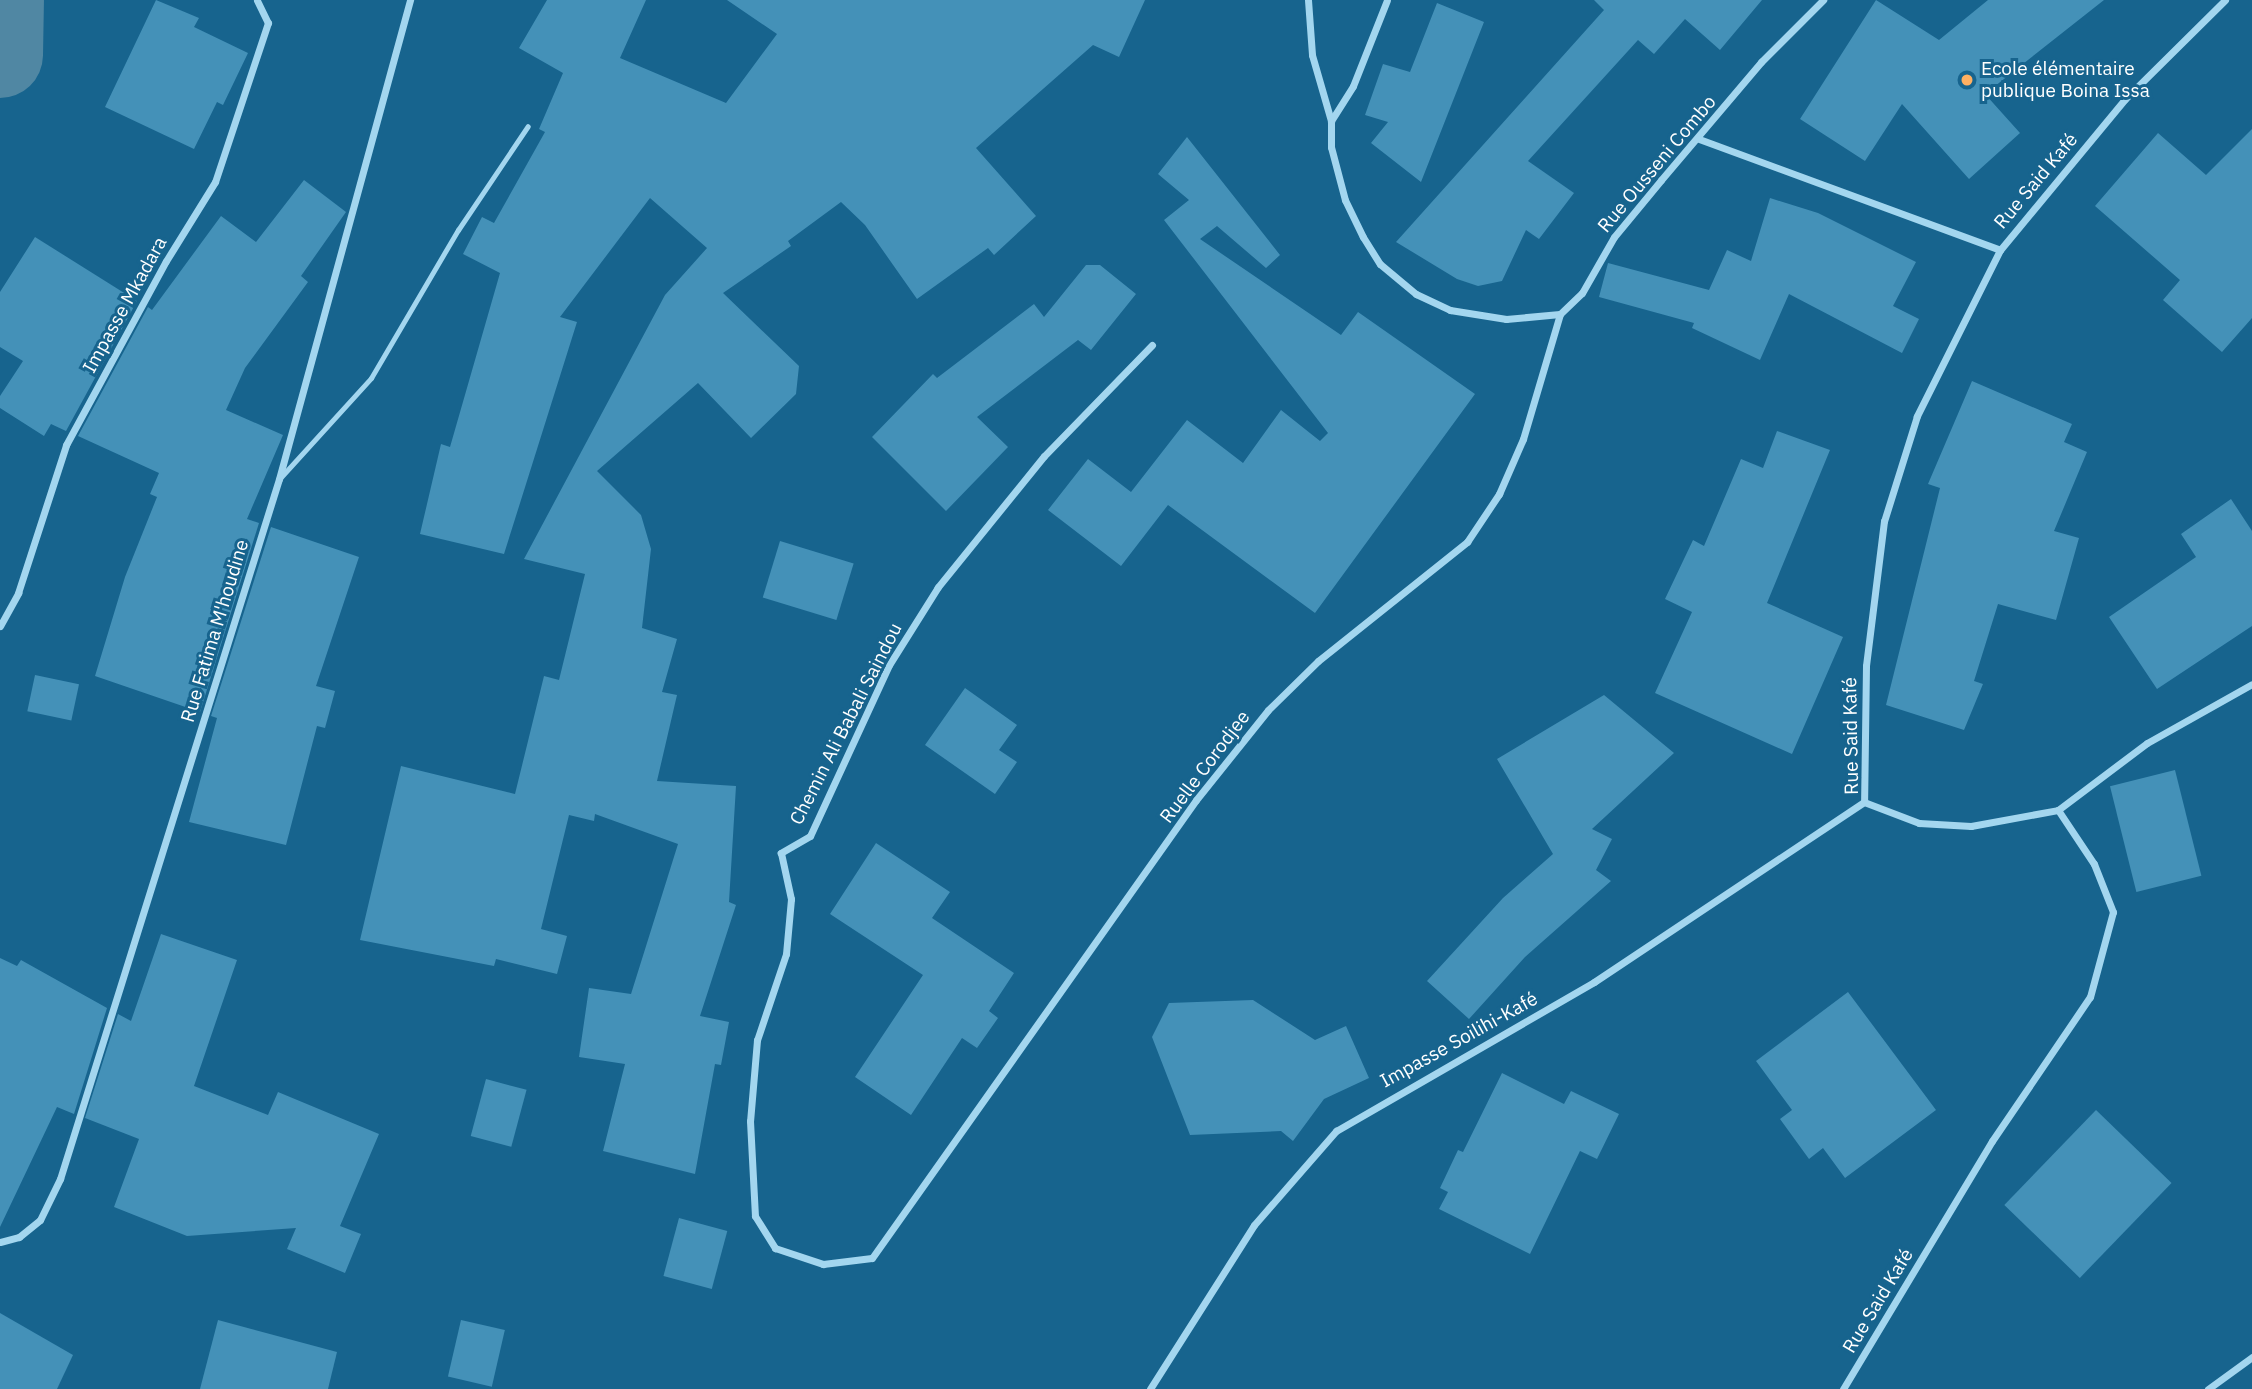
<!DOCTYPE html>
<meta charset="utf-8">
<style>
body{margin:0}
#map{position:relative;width:2252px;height:1389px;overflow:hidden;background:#17648e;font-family:"IBM Plex Sans",sans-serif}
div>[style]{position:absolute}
.river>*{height:86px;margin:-43px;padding:0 43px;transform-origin:43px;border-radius:43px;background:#5087a3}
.building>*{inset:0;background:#4491b8;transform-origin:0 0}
.service>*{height:5px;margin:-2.5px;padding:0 2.5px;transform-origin:2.5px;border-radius:2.5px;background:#a3d6ef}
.minor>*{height:7px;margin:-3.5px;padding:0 3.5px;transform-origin:3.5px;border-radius:3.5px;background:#a3d6ef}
.dots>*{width:19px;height:19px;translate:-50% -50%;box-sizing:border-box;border:4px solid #17648e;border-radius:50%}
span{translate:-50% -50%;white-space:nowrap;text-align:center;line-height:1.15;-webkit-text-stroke:6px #17648e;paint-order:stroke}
.poi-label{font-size:19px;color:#fff}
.left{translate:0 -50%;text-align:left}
.street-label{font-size:19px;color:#fff}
</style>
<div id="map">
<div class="river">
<div style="left:0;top:55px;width:55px;rotate:-89deg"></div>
</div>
<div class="building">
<div style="clip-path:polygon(156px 0,199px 18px,194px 27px,248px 53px,223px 105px,217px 102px,194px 149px,105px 107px)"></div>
<div style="clip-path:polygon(547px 0,646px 0,620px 58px,726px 103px,777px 34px,727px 0,1145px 0,1119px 57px,1093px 45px,976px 148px,1036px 216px,994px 255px,988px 248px,917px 299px,865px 225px,841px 202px,788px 241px,791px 246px,723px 293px,799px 366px,796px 394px,751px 438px,698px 383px,597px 471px,641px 515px,651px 549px,642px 628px,677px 639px,662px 692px,677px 695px,657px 781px,736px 786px,729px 902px,736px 905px,700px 1016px,729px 1022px,721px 1065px,715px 1064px,695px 1174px,603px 1151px,625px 1064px,579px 1057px,589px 988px,631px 994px,678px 844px,595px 814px,594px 821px,569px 815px,541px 929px,567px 936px,557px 974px,496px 959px,494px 966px,360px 940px,401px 766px,515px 794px,544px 676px,559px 680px,585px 574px,524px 559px,665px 295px,707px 248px,650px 198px,560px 317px,577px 322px,504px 554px,420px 534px,441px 444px,450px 447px,500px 273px,463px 254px,482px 217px,494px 223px,545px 132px,539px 129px,563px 73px,519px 48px)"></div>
<div style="clip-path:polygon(1594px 0,1762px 0,1720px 50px,1685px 19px,1654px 54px,1638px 40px,1528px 161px,1574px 193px,1539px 239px,1526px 230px,1502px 281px,1478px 286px,1457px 279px,1396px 242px,1604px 10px)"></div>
<div style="clip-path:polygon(1876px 0,1939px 40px,1988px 0,2104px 0,1985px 94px,2020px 133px,1969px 179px,1902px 104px,1865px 161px,1800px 119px)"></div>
<div style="clip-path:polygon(1437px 3px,1484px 22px,1421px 182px,1371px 143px,1388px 122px,1365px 115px,1383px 64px,1410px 72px)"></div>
<div style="clip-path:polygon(2252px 129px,2252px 318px,2222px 352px,2163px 300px,2180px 280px,2095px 206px,2158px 133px,2206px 175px)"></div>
<div style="clip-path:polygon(1187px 137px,1280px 255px,1266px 268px,1217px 226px,1200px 239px,1341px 335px,1358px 312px,1475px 394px,1315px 613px,1168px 505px,1121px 566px,1048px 510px,1088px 459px,1131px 492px,1187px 420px,1243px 463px,1281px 410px,1320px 441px,1328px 433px,1164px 220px,1189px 200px,1158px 174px)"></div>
<div style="clip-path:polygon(304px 180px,346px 212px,301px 276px,308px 282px,245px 368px,226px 410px,283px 435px,247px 519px,259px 523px,200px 712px,95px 676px,125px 577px,157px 497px,150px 494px,159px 473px,78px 436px,148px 307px,152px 310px,221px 216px,256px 242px)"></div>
<div style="clip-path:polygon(1770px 198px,1818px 213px,1916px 262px,1893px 306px,1919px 319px,1902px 353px,1789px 294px,1760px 360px,1692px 328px,1694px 323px,1599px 297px,1608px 263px,1709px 290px,1727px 250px,1751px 261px)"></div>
<div style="clip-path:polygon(35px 237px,137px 301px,66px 431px,51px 424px,44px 436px,0 408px,0 396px,23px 361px,0 347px,0 292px)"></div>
<div style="clip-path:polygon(1086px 265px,1100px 265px,1136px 294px,1091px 350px,1078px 340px,977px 417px,1008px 447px,946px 511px,872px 437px,933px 374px,937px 378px,1034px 304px,1044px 317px)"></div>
<div style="clip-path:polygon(1972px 381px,2072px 424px,2064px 442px,2087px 452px,2054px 531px,2079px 538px,2056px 620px,1998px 604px,1974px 681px,1983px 684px,1964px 730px,1886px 705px,1940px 488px,1928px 484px)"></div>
<div style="clip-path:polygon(1777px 431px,1830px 450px,1767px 603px,1843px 637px,1792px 754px,1655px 693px,1692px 612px,1665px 599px,1693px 540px,1704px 546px,1741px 459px,1763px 468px)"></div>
<div style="clip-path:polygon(2231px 499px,2252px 531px,2252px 626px,2157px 689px,2109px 617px,2196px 557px,2181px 534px)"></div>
<div style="clip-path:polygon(271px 527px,359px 557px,316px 686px,335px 691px,325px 728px,317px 726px,286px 845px,189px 822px,217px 718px,211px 716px)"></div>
<div style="left:780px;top:541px;width:77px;height:59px;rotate:17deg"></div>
<div style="left:35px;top:675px;width:45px;height:37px;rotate:12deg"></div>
<div style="clip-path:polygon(965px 688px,1017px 725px,999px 750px,1017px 762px,995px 794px,925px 745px)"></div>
<div style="clip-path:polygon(1604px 695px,1674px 753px,1592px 829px,1612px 839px,1596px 870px,1611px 881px,1525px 957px,1469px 1019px,1427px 981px,1503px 898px,1553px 854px,1497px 759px)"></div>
<div style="left:2175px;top:770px;width:109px;height:67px;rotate:76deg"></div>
<div style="clip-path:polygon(876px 843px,950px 892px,932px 918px,1014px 973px,989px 1011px,998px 1018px,977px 1048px,962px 1038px,911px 1115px,855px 1077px,923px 975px,830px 914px)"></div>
<div style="clip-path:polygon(161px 934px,237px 960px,194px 1086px,268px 1115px,278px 1092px,379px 1134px,340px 1226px,361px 1234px,345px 1273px,287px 1249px,296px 1228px,187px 1236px,114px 1207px,139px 1139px,85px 1118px,118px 1014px,131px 1021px)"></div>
<div style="clip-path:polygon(0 958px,17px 966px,21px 960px,107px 1008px,74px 1114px,57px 1107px,0 1227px)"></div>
<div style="clip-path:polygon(1848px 992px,1936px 1110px,1845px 1178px,1823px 1148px,1809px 1159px,1780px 1119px,1792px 1110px,1756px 1061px)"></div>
<div style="clip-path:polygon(1253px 1000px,1315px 1040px,1346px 1026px,1369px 1078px,1324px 1099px,1293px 1141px,1281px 1131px,1190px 1135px,1152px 1037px,1169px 1003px)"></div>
<div style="clip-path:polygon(1502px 1073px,1564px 1104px,1571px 1091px,1619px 1114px,1597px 1159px,1580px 1151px,1530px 1254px,1439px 1209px,1448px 1192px,1440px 1188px,1458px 1150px,1463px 1152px)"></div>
<div style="left:486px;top:1079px;width:42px;height:59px;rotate:15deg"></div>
<div style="left:2096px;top:1110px;width:105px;height:132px;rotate:44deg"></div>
<div style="left:679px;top:1218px;width:50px;height:60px;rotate:15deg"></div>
<div style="clip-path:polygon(0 1313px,73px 1355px,57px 1389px,0 1389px)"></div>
<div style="clip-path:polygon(218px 1320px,337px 1352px,328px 1389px,200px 1389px)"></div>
<div style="left:461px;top:1320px;width:45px;height:58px;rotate:13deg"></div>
</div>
<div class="service">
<div style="left:281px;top:477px;width:134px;rotate:-47.7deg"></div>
<div style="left:371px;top:378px;width:172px;rotate:-59.6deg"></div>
<div style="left:458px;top:230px;width:125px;rotate:-56.1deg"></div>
</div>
<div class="minor">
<div style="left:1308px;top:0;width:55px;rotate:85.8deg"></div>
<div style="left:1312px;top:55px;width:69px;rotate:73.9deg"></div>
<div style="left:1331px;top:121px;width:26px;rotate:90deg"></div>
<div style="left:1331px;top:147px;width:55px;rotate:75.2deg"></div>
<div style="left:1345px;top:200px;width:41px;rotate:64.1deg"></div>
<div style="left:1363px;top:237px;width:32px;rotate:58deg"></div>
<div style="left:1380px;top:264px;width:47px;rotate:39.8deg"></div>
<div style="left:1416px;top:294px;width:38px;rotate:25deg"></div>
<div style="left:1450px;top:310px;width:57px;rotate:9.1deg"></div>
<div style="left:1506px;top:319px;width:54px;rotate:-5.3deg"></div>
<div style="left:1560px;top:314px;width:30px;rotate:-44deg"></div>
<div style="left:1582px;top:293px;width:64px;rotate:-60.3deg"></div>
<div style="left:1614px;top:237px;width:74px;rotate:-50.5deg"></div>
<div style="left:1661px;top:180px;width:155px;rotate:-49.7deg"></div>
<div style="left:1761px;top:62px;width:88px;rotate:-45deg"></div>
<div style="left:2225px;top:0;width:141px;rotate:135.3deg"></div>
<div style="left:2125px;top:99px;width:196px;rotate:129.6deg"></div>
<div style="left:2000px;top:250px;width:186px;rotate:116.6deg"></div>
<div style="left:1917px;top:416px;width:110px;rotate:107.4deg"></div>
<div style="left:1884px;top:521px;width:146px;rotate:97.1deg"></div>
<div style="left:1866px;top:666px;width:136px;rotate:90.8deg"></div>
<div style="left:1864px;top:802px;width:59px;rotate:20.9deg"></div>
<div style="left:1919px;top:823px;width:52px;rotate:3.3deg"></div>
<div style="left:1971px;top:826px;width:88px;rotate:-10.4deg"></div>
<div style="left:2058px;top:810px;width:111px;rotate:-37deg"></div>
<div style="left:2147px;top:743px;width:120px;rotate:-29.3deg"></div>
<div style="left:1331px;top:121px;width:41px;rotate:-57.8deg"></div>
<div style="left:1353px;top:86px;width:92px;rotate:-68.4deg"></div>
<div style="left:1699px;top:139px;width:321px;rotate:20.2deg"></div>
<div style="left:1152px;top:345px;width:155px;rotate:134.2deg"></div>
<div style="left:1044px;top:456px;width:169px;rotate:129deg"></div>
<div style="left:938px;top:587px;width:92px;rotate:122.1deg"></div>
<div style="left:889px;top:665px;width:188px;rotate:114.8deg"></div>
<div style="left:810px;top:836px;width:34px;rotate:150deg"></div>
<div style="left:781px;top:853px;width:47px;rotate:77.7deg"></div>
<div style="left:791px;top:899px;width:55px;rotate:95.2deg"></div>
<div style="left:786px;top:954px;width:91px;rotate:108.6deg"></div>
<div style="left:757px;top:1040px;width:81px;rotate:94.9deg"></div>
<div style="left:750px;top:1121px;width:95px;rotate:87deg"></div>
<div style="left:755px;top:1216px;width:38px;rotate:58deg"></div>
<div style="left:775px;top:1248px;width:51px;rotate:18.4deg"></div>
<div style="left:823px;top:1264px;width:49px;rotate:-7deg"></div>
<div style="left:872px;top:1258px;width:561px;rotate:-54.72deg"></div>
<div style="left:1196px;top:800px;width:115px;rotate:-51.3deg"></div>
<div style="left:1268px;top:710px;width:70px;rotate:-44.4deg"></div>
<div style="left:1318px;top:661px;width:191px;rotate:-38.6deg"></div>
<div style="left:1467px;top:542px;width:58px;rotate:-56.3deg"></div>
<div style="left:1499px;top:494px;width:60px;rotate:-66.4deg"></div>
<div style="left:1523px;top:439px;width:130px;rotate:-73.5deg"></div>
<div style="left:0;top:626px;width:38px;rotate:-61deg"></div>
<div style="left:18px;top:593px;width:156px;rotate:-72deg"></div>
<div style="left:66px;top:445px;width:209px;rotate:-61.5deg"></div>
<div style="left:166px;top:261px;width:93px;rotate:-58.2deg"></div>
<div style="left:215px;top:182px;width:168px;rotate:-71.6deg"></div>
<div style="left:268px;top:23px;width:25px;rotate:-116deg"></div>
<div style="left:0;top:1242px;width:20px;rotate:-15deg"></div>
<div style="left:19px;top:1237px;width:27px;rotate:-39deg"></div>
<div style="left:40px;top:1220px;width:46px;rotate:-64deg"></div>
<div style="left:60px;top:1179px;width:733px;rotate:-72.63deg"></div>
<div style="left:279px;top:479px;width:497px;rotate:-74.7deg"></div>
<div style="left:1150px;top:1389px;width:194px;rotate:-57.6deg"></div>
<div style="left:1254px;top:1225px;width:125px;rotate:-48.9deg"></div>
<div style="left:1336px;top:1131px;width:298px;rotate:-30deg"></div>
<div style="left:1594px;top:982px;width:324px;rotate:-33.7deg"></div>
<div style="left:1843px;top:1389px;width:289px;rotate:-59deg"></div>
<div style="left:1992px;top:1141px;width:174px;rotate:-55.8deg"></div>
<div style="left:2090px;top:997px;width:88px;rotate:-74.9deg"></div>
<div style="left:2113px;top:912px;width:52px;rotate:-111.6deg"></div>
<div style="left:2094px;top:864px;width:65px;rotate:-123.7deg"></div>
<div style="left:2208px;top:1389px;width:54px;rotate:-36deg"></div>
</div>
<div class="dots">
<div style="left:1967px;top:80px;background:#ffb062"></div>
</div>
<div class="poi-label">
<span class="left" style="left:1981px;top:80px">Ecole élémentaire<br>publique Boina Issa</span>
</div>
<div class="street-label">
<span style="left:1657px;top:164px;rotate:-50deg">Rue Ousseni Combo</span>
<span style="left:2036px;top:181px;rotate:-50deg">Rue Said Kafé</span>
<span style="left:125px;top:305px;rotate:-61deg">Impasse Mkadara</span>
<span style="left:215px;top:631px;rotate:-73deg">Rue Fatima M'houdine</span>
<span style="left:846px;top:724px;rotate:-63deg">Chemin Ali Babali Saindou</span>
<span style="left:1851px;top:736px;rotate:-91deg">Rue Said Kafé</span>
<span style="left:1205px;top:767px;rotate:-53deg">Ruelle Corodjee</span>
<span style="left:1459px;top:1040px;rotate:-29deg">Impasse Soilihi-Kafé</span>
<span style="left:1878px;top:1301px;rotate:-59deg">Rue Said Kafé</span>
</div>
</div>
